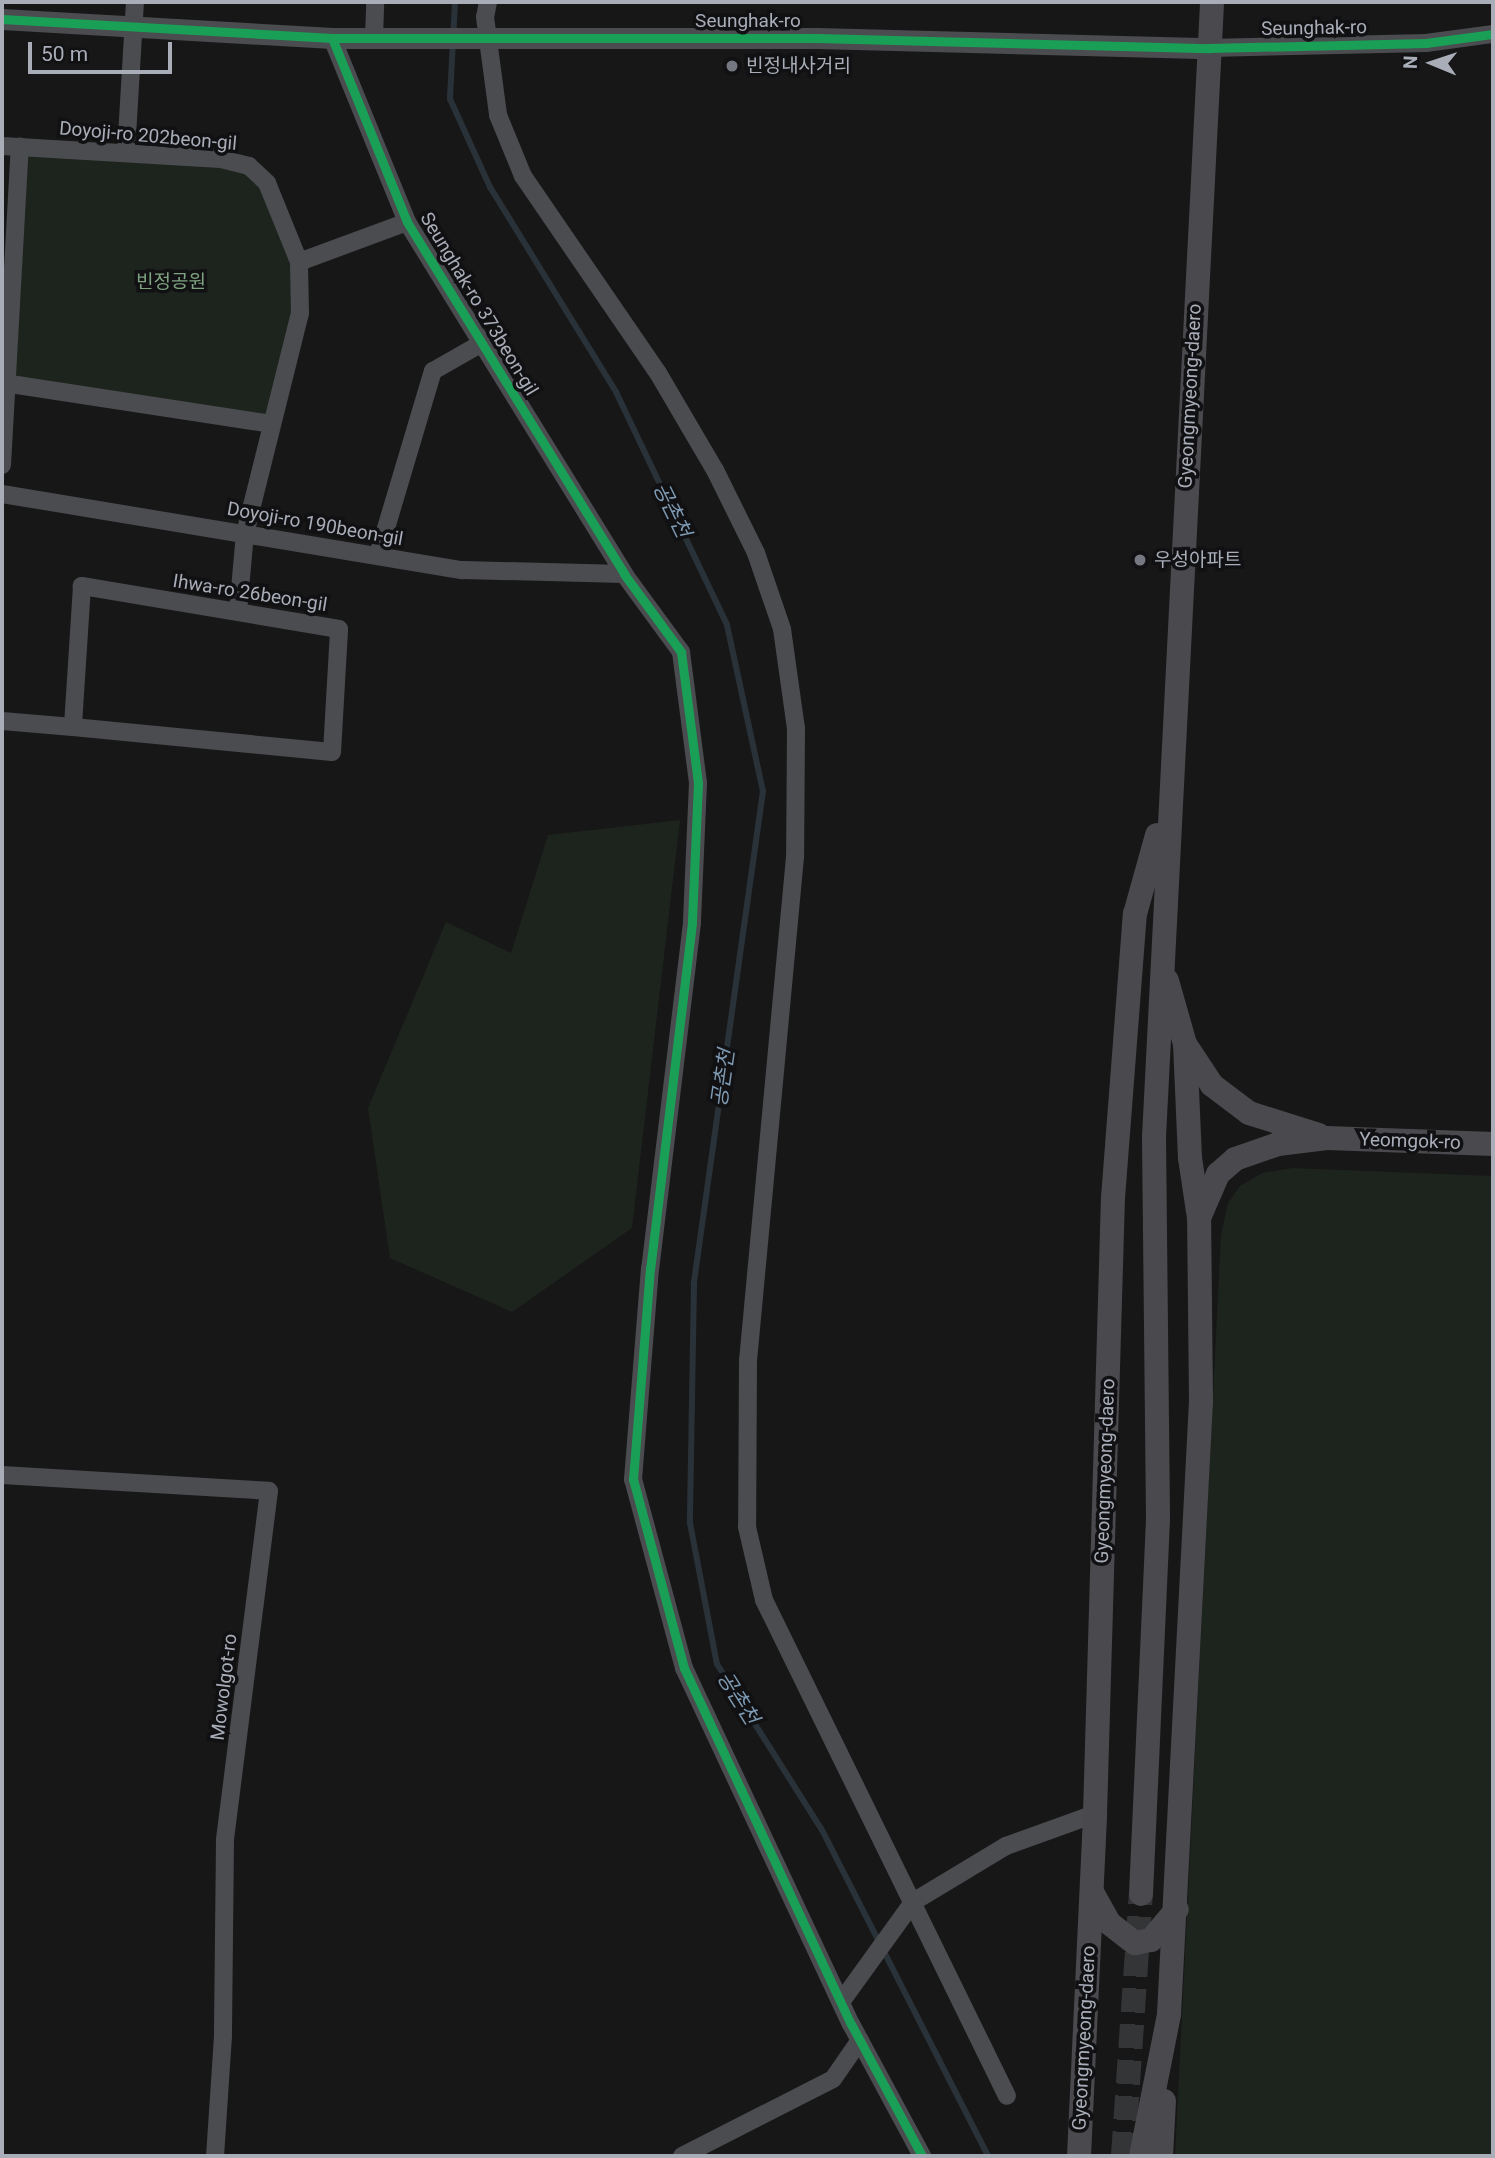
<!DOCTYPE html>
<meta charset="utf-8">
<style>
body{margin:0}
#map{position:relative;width:1495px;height:2158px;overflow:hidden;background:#171717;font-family:Roboto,"Noto Sans KR",sans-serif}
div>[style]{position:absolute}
.green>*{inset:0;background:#1d241e}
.stream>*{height:6px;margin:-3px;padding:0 3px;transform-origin:3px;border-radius:3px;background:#2a3239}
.secondary-tunnel>*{height:24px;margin-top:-12px;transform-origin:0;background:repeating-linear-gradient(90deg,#343537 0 24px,transparent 0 36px)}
.minor>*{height:18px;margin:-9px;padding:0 9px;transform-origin:9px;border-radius:9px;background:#4b4c50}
.tertiary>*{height:21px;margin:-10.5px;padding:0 10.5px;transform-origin:10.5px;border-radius:10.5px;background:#4b4c50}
.secondary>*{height:24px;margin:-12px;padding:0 12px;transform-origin:12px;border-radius:12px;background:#4a4a4e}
.cycleway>*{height:9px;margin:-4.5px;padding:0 4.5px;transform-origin:4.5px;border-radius:4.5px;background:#1a9f57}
.dots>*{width:19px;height:19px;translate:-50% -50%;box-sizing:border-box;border:4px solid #111113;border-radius:50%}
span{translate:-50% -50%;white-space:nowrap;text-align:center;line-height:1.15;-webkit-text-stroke:7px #111113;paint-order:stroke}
.street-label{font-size:19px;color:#a8adb8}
.poi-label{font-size:19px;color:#a8adb8}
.left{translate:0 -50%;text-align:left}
.park-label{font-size:19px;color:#7fa381}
.water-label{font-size:21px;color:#7f9bb3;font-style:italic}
.frame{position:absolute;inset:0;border:4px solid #a8adb8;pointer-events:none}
.north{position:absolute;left:1397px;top:28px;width:70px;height:70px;-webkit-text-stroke:5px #111113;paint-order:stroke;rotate:272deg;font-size:19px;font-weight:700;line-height:28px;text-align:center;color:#a8adb8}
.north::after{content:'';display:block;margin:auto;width:24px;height:32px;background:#a8adb8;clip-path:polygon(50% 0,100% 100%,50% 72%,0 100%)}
.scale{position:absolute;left:28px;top:42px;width:144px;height:32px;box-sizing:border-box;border:4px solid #a8adb8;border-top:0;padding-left:9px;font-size:21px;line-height:24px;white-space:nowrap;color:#a8adb8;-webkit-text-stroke:5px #111113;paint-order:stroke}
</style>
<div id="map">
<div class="green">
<div style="clip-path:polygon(23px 150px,247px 169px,264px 185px,296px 264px,296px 313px,270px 421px,7px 381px)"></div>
<div style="clip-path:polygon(680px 820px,632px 1228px,512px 1312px,390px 1258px,368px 1108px,446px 922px,511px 953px,548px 835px)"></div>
<div style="clip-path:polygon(1292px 1168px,1493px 1176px,1493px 2156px,1175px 2156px,1221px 1235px,1228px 1203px,1240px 1186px,1262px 1173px)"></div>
</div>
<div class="stream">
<div style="left:455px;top:2px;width:97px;rotate:93deg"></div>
<div style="left:450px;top:99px;width:97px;rotate:65.6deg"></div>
<div style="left:490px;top:187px;width:241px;rotate:58.4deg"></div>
<div style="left:616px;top:392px;width:258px;rotate:64.5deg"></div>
<div style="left:727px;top:625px;width:170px;rotate:77.8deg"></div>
<div style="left:763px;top:791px;width:498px;rotate:98deg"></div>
<div style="left:694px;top:1284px;width:239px;rotate:91deg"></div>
<div style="left:690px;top:1523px;width:144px;rotate:79.2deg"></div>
<div style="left:717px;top:1664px;width:196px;rotate:57.7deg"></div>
<div style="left:822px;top:1830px;width:366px;rotate:63deg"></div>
</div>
<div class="secondary-tunnel">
<div style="left:1123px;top:2156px;width:263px;rotate:-86.1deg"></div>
</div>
<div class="minor">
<div style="left:488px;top:2px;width:15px;rotate:101deg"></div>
<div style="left:485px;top:17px;width:99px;rotate:82.4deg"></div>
<div style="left:498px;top:115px;width:66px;rotate:67.7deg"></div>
<div style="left:523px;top:176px;width:239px;rotate:55.6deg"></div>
<div style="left:658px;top:373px;width:113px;rotate:59.6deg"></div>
<div style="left:715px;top:470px;width:93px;rotate:63.7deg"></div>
<div style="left:756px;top:553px;width:80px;rotate:71.1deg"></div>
<div style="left:782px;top:629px;width:100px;rotate:82deg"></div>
<div style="left:796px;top:728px;width:129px;rotate:90.4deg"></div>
<div style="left:795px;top:857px;width:506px;rotate:95.33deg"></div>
<div style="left:748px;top:1361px;width:166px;rotate:90.3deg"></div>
<div style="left:747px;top:1527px;width:75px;rotate:76.9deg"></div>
<div style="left:764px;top:1600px;width:552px;rotate:63.9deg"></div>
<div style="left:332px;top:38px;width:199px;rotate:67.8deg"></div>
<div style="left:407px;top:222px;width:414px;rotate:58.3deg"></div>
<div style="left:624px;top:574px;width:97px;rotate:53.8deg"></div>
<div style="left:681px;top:652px;width:132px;rotate:82.6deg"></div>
<div style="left:698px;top:783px;width:140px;rotate:92.5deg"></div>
<div style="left:692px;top:923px;width:348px;rotate:96.9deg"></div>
<div style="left:650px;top:1268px;width:212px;rotate:94.6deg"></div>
<div style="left:633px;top:1479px;width:196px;rotate:74.9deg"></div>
<div style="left:684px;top:1668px;width:393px;rotate:64.9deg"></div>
<div style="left:851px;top:2024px;width:150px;rotate:61.7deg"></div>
<div style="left:374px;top:38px;width:36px;rotate:-88deg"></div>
<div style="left:1209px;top:48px;width:217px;rotate:-1.3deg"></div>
<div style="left:1426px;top:43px;width:68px;rotate:-7.7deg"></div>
<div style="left:2px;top:146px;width:219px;rotate:3.4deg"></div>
<div style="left:221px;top:159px;width:29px;rotate:14deg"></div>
<div style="left:249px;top:166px;width:25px;rotate:43deg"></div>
<div style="left:267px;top:183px;width:85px;rotate:67.9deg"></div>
<div style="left:299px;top:262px;width:51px;rotate:88.9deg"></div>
<div style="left:300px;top:313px;width:227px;rotate:104deg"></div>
<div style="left:245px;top:533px;width:79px;rotate:95.1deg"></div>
<div style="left:126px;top:153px;width:151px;rotate:-86.6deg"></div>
<div style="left:299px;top:262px;width:115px;rotate:-20.3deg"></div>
<div style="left:4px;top:383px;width:271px;rotate:8.7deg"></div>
<div style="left:2px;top:465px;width:319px;rotate:-86.8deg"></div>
<div style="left:2px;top:494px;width:467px;rotate:9.4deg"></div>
<div style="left:463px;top:570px;width:161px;rotate:1.4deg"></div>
<div style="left:378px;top:555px;width:192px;rotate:-73.4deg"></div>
<div style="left:433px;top:371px;width:56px;rotate:-29.7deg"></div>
<div style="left:2px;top:721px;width:71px;rotate:4.8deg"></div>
<div style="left:73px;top:727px;width:260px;rotate:5.5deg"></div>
<div style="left:332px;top:752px;width:123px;rotate:-86.7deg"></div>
<div style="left:339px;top:629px;width:261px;rotate:-170.5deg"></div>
<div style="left:82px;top:586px;width:141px;rotate:93.7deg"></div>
<div style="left:2px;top:1475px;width:267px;rotate:3.4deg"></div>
<div style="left:269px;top:1491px;width:352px;rotate:97.2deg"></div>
<div style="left:225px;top:1840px;width:196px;rotate:90.6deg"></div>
<div style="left:223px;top:2036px;width:120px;rotate:93.8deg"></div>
<div style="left:841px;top:2002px;width:123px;rotate:-54.2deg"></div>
<div style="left:913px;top:1902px;width:109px;rotate:-31.1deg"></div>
<div style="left:1006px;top:1846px;width:95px;rotate:-19.8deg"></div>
<div style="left:682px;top:2156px;width:169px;rotate:-27deg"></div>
<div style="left:833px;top:2079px;width:47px;rotate:-55.3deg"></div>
</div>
<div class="tertiary">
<div style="left:2px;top:19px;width:331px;rotate:3.3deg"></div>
<div style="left:332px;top:38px;width:485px"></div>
<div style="left:817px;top:38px;width:392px;rotate:1.5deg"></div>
</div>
<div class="secondary">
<div style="left:1185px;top:1044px;width:49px;rotate:56.6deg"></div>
<div style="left:1212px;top:1085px;width:46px;rotate:37.1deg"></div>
<div style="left:1249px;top:1113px;width:73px;rotate:17.4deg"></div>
<div style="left:1199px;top:1218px;width:48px;rotate:-66.6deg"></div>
<div style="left:1218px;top:1174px;width:23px;rotate:-41deg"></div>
<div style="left:1235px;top:1159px;width:46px;rotate:-19.2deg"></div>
<div style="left:1278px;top:1144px;width:49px;rotate:-7deg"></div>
<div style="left:1327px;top:1138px;width:166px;rotate:2.1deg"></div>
<div style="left:1092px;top:1892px;width:35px;rotate:61deg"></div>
<div style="left:1109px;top:1923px;width:33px;rotate:38deg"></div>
<div style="left:1135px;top:1943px;width:16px;rotate:-11deg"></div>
<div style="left:1151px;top:1940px;width:40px;rotate:-50deg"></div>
<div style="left:1141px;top:1894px;width:376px;rotate:-87.4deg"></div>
<div style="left:1158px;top:1518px;width:381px;rotate:-90.6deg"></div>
<div style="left:1154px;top:1137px;width:1136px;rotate:-87.07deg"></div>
<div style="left:1079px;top:2156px;width:342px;rotate:-87.3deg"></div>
<div style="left:1095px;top:1814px;width:616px;rotate:-88.33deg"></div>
<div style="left:1113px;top:1198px;width:285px;rotate:-85.6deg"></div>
<div style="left:1135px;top:914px;width:82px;rotate:-74.4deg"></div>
<div style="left:1141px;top:2156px;width:145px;rotate:-78.8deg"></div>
<div style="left:1169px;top:2014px;width:614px;rotate:-87.01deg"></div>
<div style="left:1201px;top:1401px;width:183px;rotate:-90.6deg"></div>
<div style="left:1199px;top:1218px;width:61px;rotate:-98.5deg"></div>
<div style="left:1190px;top:1158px;width:114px;rotate:-92.5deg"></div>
<div style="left:1185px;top:1044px;width:66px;rotate:-105.9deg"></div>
<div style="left:1161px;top:2156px;width:55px;rotate:-86.9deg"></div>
</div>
<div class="cycleway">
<div style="left:2px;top:19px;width:331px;rotate:3.3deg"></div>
<div style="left:332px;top:38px;width:485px"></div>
<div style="left:817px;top:38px;width:392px;rotate:1.5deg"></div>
<div style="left:1209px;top:48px;width:217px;rotate:-1.3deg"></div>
<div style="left:1426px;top:43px;width:68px;rotate:-7.7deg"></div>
<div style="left:332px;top:38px;width:199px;rotate:67.8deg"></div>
<div style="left:407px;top:222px;width:414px;rotate:58.3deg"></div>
<div style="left:624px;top:574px;width:97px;rotate:53.8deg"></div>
<div style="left:681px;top:652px;width:132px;rotate:82.6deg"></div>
<div style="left:698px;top:783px;width:140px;rotate:92.5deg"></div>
<div style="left:692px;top:923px;width:348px;rotate:96.9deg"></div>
<div style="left:650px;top:1268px;width:212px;rotate:94.6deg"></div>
<div style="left:633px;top:1479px;width:196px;rotate:74.9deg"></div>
<div style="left:684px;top:1668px;width:393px;rotate:64.9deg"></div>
<div style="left:851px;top:2024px;width:150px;rotate:61.7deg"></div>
</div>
<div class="dots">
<div style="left:732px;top:66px;background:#757880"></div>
<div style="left:1140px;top:560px;background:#757880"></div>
</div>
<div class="street-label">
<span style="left:748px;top:21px">Seunghak-ro</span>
<span style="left:1314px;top:28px;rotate:-1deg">Seunghak-ro</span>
<span style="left:148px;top:136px;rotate:5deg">Doyoji-ro 202beon-gil</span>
<span style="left:479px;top:304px;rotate:59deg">Seunghak-ro 373beon-gil</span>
<span style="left:1190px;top:396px;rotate:-87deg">Gyeongmyeong-daero</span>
<span style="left:315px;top:524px;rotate:10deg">Doyoji-ro 190beon-gil</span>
<span style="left:250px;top:593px;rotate:9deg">Ihwa-ro 26beon-gil</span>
<span style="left:1410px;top:1141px;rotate:2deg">Yeomgok-ro</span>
<span style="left:1105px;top:1471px;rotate:-88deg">Gyeongmyeong-daero</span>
<span style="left:224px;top:1687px;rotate:-83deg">Mowolgot-ro</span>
<span style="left:1084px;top:2038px;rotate:-87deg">Gyeongmyeong-daero</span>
</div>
<div class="poi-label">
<span class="left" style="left:746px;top:66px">빈정내사거리</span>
<span class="left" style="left:1154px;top:560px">우성아파트</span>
</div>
<div class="park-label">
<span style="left:171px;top:282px">빈정공원</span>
</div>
<div class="water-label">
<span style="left:672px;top:510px;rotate:64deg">공촌천</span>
<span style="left:723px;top:1078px;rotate:-82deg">공촌천</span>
<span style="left:738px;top:1698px;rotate:58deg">공촌천</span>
</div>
<div class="frame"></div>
<div class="north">N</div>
<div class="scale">50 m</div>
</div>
